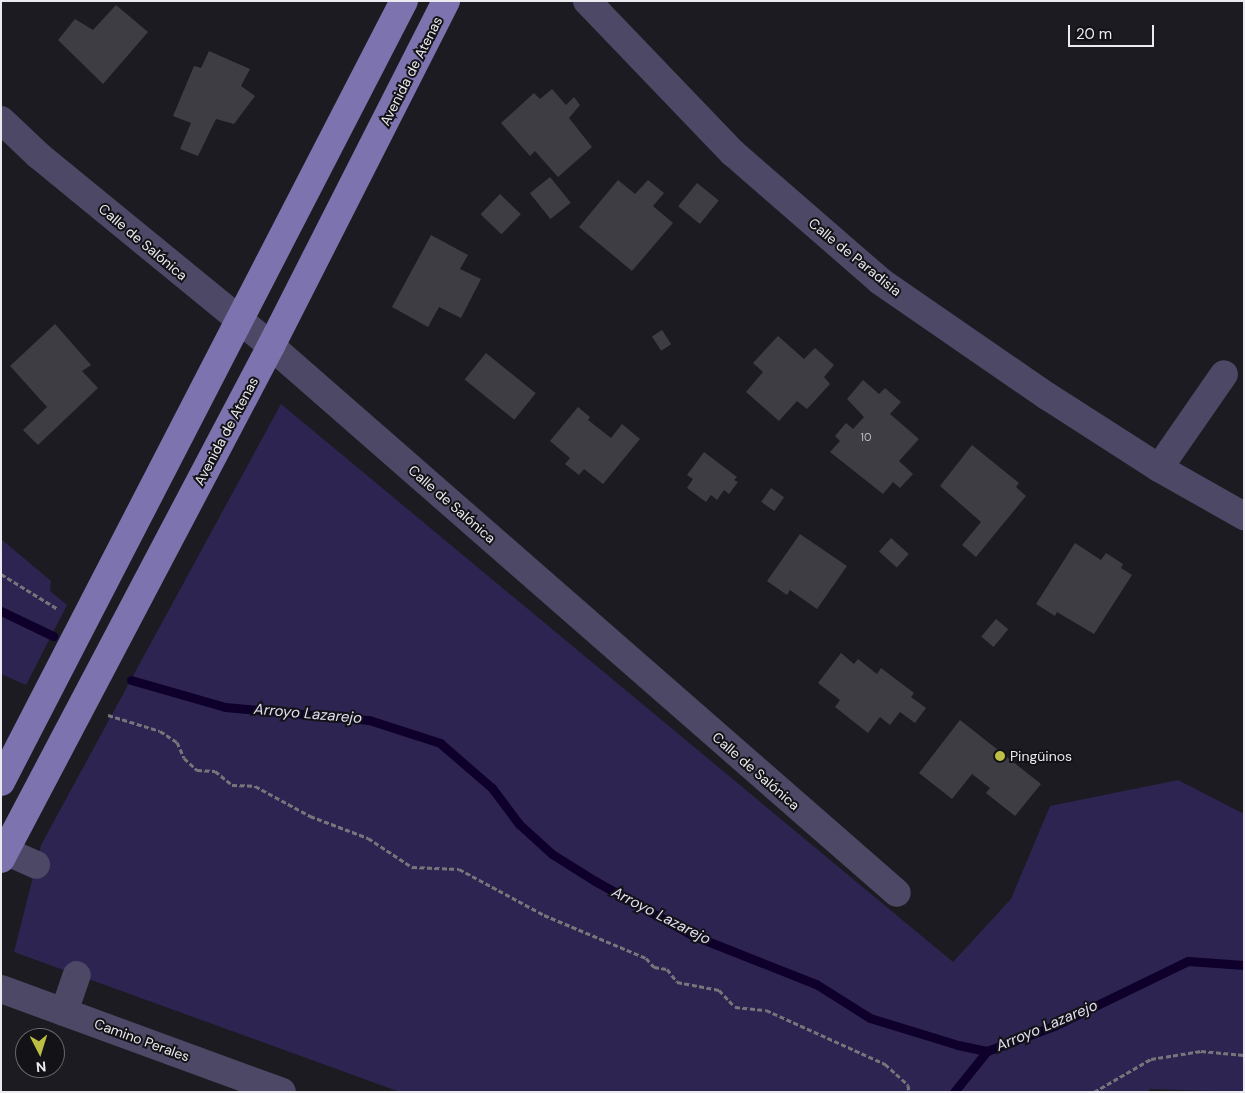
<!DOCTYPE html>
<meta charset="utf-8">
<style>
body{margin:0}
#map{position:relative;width:1245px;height:1093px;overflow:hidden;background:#1c1b21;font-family:"DM Sans",sans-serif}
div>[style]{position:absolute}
.green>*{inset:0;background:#2e2452}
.stream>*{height:9px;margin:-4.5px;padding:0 4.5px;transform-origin:4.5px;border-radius:4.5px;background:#0e002a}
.building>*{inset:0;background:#3e3d43;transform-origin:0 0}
.path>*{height:3px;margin-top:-1.5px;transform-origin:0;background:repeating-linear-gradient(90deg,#76757a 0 5px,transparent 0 7.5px)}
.minor>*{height:28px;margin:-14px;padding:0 14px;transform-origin:14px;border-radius:14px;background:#4c4865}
.major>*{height:28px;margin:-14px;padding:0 14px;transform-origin:14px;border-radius:14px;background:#7d73af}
.dots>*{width:14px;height:14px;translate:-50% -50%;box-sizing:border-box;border:2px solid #131217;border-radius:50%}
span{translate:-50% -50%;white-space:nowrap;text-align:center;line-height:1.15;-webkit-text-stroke:4px #131217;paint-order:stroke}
.number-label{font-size:11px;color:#c0bfc3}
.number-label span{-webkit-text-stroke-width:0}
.street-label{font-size:14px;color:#ebeaee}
.poi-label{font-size:14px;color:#ebeaee}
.left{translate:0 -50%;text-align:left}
.water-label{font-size:15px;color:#e1dff3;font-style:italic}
.frame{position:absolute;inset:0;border:2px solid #ebeaee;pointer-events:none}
.north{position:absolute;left:15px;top:1028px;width:50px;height:50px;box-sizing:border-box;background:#131217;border:1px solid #69686d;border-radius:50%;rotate:175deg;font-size:14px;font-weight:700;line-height:20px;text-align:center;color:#ebeaee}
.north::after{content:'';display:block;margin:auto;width:18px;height:22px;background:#bcbf43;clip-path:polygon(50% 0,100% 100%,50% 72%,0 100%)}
.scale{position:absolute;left:1068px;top:25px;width:86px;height:22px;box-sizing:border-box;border:2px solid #ebeaee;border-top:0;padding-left:6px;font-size:15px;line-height:18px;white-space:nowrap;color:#ebeaee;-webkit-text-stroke:4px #131217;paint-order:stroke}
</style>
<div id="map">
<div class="green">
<div style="clip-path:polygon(281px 404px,953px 962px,1011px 899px,1050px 806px,1178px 780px,1244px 814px,1244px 1092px,1150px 1089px,1147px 1092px,400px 1092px,14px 952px,41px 845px)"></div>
<div style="clip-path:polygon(1px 539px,51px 581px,50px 591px,67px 605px,26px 685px,1px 674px)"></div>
</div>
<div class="stream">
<div style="left:1px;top:611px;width:58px;rotate:25.7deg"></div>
<div style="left:131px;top:680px;width:98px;rotate:16deg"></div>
<div style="left:225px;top:707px;width:145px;rotate:5.2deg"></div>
<div style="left:369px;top:720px;width:75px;rotate:17.9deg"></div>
<div style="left:440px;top:743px;width:69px;rotate:40.9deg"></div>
<div style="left:492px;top:788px;width:45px;rotate:53.1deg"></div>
<div style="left:519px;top:824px;width:45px;rotate:42.3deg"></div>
<div style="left:552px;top:854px;width:51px;rotate:32.1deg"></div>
<div style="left:595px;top:881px;width:111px;rotate:29.1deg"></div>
<div style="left:692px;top:935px;width:133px;rotate:21.6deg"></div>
<div style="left:816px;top:984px;width:64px;rotate:32.2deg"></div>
<div style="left:870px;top:1018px;width:92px;rotate:17.1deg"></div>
<div style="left:958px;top:1045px;width:30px;rotate:12deg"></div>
<div style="left:987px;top:1051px;width:72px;rotate:-20.5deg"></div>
<div style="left:1054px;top:1026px;width:149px;rotate:-25.9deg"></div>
<div style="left:1188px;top:961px;width:56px;rotate:4.1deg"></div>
<div style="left:954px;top:1092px;width:53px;rotate:-51.2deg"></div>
</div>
<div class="building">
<div style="clip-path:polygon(116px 5px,148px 32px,103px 84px,58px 40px,75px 19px,93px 30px)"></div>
<div style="clip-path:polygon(209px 51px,250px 69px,241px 86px,255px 96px,234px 124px,216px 119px,198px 156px,180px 149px,191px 123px,173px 116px,194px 66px,201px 68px)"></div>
<div style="clip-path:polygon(552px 89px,566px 105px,574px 97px,580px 105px,569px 118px,592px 147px,558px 177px,535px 151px,530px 156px,501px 123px,534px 93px,540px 99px)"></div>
<div style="left:550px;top:177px;width:33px;height:26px;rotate:51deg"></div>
<div style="clip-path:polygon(618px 180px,635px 194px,648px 180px,664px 193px,653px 206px,673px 223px,632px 271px,579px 227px)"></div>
<div style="left:697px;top:183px;width:28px;height:30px;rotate:39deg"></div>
<div style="left:500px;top:194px;width:29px;height:28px;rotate:44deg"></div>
<div style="clip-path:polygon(431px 235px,468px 255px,460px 269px,481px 279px,461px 318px,439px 307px,428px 327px,392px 307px)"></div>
<div style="clip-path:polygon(55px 324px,91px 365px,82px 371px,98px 388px,38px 445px,23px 430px,47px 407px,10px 366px)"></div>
<div style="left:662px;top:330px;width:17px;height:12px;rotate:57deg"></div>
<div style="clip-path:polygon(778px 336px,804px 359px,815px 348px,834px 365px,824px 377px,830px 384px,807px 409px,797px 401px,779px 421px,746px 392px,763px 372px,753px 363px)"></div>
<div style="left:486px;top:353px;width:64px;height:34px;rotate:39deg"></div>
<div style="clip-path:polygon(863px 380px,879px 394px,885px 388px,901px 402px,890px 414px,919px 439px,899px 461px,913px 474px,900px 488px,893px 482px,883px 494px,830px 452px,840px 441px,835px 436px,846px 423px,853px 429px,864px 417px,847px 399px)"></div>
<div style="clip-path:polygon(578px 407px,590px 417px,588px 420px,611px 438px,622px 424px,640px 439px,603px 484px,584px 469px,579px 475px,565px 464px,570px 458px,550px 441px)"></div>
<div style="clip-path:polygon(972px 445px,1019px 483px,1016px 487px,1026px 496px,976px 557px,962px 545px,981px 522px,940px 486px)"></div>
<div style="clip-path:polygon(704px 452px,737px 477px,734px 480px,738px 482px,729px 494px,724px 490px,717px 500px,711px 495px,706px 502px,687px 488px,693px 479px,687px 475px)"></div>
<div style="left:771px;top:488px;width:16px;height:17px;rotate:35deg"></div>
<div style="clip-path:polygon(800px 534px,847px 566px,817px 609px,790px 590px,787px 595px,767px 581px)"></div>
<div style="left:891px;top:538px;width:24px;height:18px;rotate:42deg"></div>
<div style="clip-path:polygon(1075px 543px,1101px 560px,1106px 553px,1123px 564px,1121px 568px,1132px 575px,1094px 634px,1057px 612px,1055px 616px,1036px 604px)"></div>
<div style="left:996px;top:619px;width:16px;height:23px;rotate:40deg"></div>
<div style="clip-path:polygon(841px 653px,854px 664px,858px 659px,877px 674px,881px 668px,914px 693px,911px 697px,926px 708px,915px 723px,900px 712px,890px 725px,880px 717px,868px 733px,835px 707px,840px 700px,818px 683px)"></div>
<div style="clip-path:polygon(960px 720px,1041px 784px,1015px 816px,986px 793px,990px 788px,972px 774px,952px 799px,919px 773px)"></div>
</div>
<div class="path">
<div style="left:1px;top:574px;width:67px;rotate:31.6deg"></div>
<div style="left:108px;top:715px;width:54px;rotate:17.1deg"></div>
<div style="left:160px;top:731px;width:20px;rotate:33deg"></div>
<div style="left:177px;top:742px;width:17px;rotate:66deg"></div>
<div style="left:184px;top:758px;width:18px;rotate:43deg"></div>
<div style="left:197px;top:770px;width:18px;rotate:3deg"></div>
<div style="left:215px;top:771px;width:22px;rotate:39deg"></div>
<div style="left:232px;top:785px;width:23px;rotate:2deg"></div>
<div style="left:255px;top:786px;width:63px;rotate:28.6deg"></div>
<div style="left:310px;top:816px;width:62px;rotate:20.8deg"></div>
<div style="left:368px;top:838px;width:53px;rotate:33.4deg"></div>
<div style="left:412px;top:867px;width:47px;rotate:2.4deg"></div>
<div style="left:459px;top:869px;width:97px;rotate:28.4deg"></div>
<div style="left:544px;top:915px;width:111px;rotate:22.9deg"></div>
<div style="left:646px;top:958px;width:12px;rotate:48deg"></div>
<div style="left:654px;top:967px;width:13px;rotate:9deg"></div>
<div style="left:667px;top:969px;width:16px;rotate:52deg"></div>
<div style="left:677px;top:982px;width:43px;rotate:10.8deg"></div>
<div style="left:719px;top:990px;width:23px;rotate:47deg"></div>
<div style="left:735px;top:1007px;width:31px;rotate:6deg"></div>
<div style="left:766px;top:1010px;width:131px;rotate:24.4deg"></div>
<div style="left:885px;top:1064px;width:31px;rotate:42deg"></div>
<div style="left:908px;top:1085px;width:7px;rotate:82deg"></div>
<div style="left:1094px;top:1092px;width:66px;rotate:-30.1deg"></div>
<div style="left:1151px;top:1059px;width:51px;rotate:-9.1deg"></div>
<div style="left:1201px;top:1051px;width:43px;rotate:5.3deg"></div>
</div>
<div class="minor">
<div style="left:587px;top:1px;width:211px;rotate:46.2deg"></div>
<div style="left:733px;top:153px;width:195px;rotate:41deg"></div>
<div style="left:880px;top:281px;width:203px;rotate:34.6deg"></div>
<div style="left:1047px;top:396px;width:133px;rotate:32.7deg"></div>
<div style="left:1159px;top:468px;width:98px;rotate:29.5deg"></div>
<div style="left:1px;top:120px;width:51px;rotate:43.4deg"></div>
<div style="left:38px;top:155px;width:301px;rotate:39.3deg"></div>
<div style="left:271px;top:346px;width:831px;rotate:41.15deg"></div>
<div style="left:1159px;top:468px;width:114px;rotate:-55.3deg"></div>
<div style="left:5px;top:851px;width:34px;rotate:24deg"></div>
<div style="left:1px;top:989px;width:299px;rotate:20.1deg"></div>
<div style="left:64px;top:1012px;width:39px;rotate:-71deg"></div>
</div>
<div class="major">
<div style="left:1px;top:782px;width:879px;rotate:-62.71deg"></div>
<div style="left:1px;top:859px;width:580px;rotate:-62.24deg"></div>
<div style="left:271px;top:346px;width:387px;rotate:-63.1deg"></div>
</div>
<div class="dots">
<div style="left:1000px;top:756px;background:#bcbf43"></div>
</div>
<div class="number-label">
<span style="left:866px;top:437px">10</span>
</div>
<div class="street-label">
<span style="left:411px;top:71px;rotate:-63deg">Avenida de Atenas</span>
<span style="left:143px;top:242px;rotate:40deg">Calle de Salónica</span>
<span style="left:855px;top:257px;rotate:39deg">Calle de Paradisia</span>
<span style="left:226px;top:431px;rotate:-62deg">Avenida de Atenas</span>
<span style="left:452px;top:504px;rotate:41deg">Calle de Salónica</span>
<span style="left:756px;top:771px;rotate:41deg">Calle de Salónica</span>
<span style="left:142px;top:1040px;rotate:20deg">Camino Perales</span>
</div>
<div class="poi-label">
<span class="left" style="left:1010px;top:756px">Pingüinos</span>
</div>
<div class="water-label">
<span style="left:308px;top:714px;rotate:5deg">Arroyo Lazarejo</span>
<span style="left:661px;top:916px;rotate:27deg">Arroyo Lazarejo</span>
<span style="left:1047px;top:1026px;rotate:-23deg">Arroyo Lazarejo</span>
</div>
<div class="frame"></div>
<div class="north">N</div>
<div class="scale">20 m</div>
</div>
